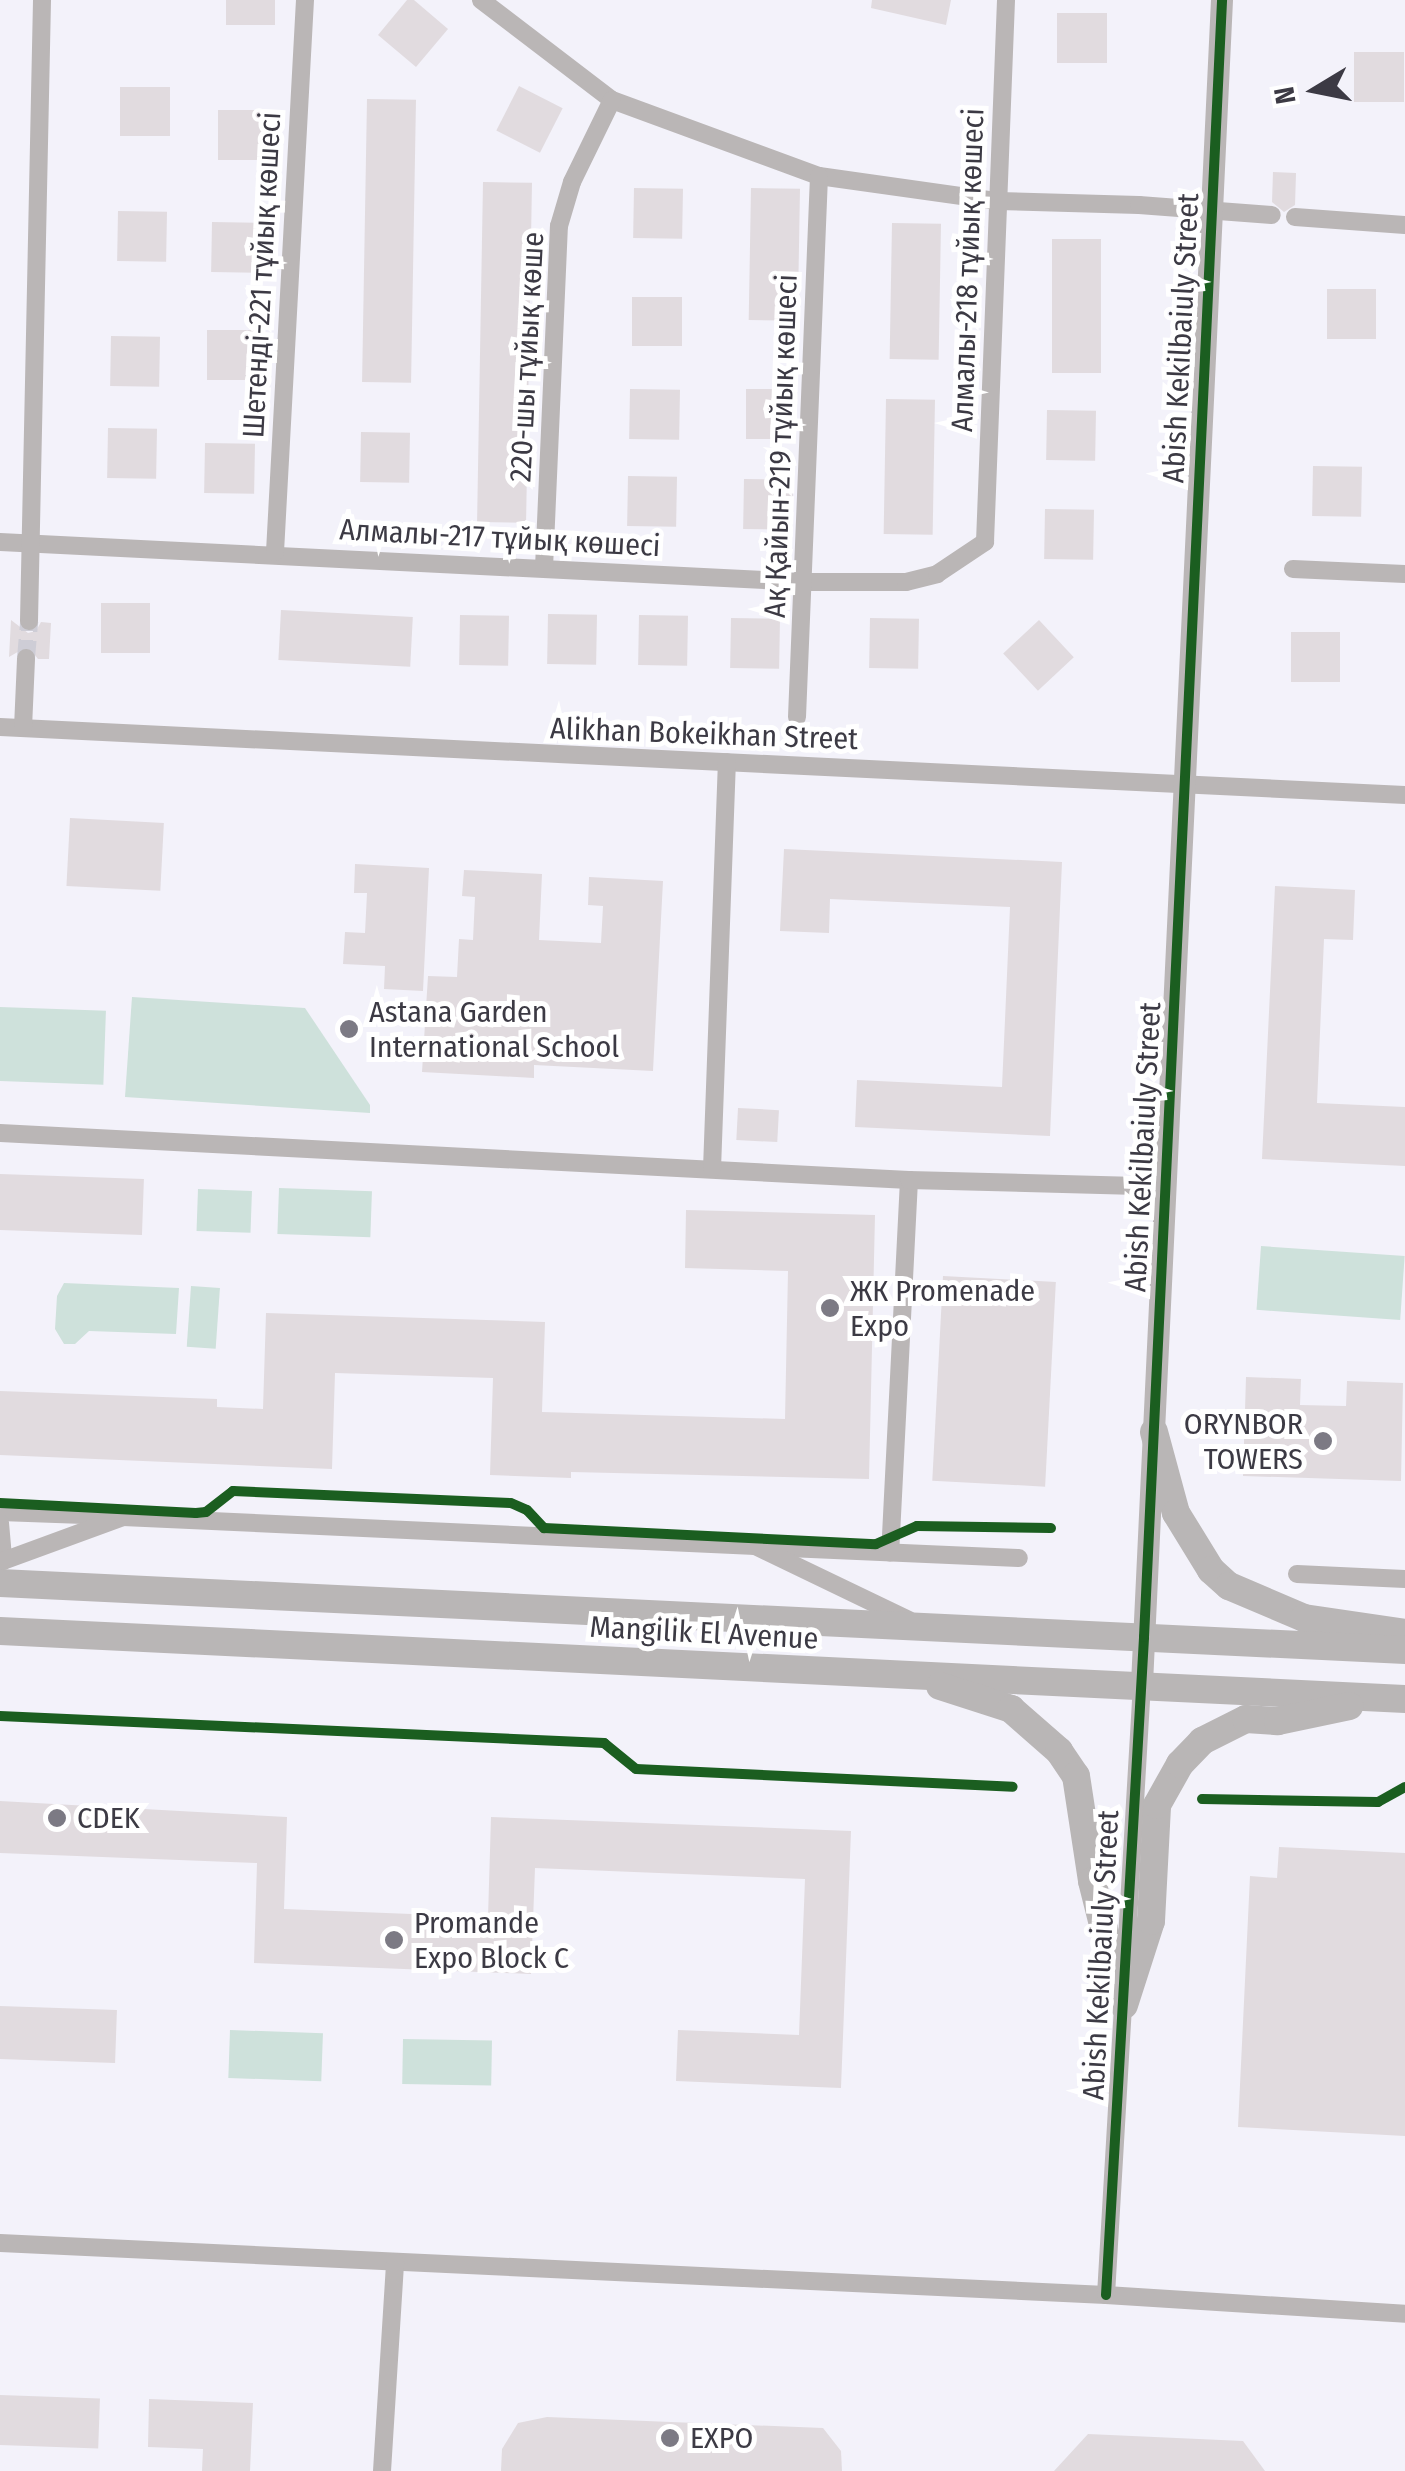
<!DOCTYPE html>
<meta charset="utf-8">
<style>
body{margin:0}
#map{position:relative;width:1405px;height:2471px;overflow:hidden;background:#f3f2fa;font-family:"Fira Sans Condensed",sans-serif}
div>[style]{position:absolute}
.green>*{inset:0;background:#cee1db;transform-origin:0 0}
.building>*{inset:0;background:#e1dbdf;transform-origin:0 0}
.minor-tunnel>*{height:18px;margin-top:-9px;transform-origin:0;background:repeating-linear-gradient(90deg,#cecdd6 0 18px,transparent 0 27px)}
.minor>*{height:18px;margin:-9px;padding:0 9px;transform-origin:9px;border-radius:9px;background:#bab6b6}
.tertiary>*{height:22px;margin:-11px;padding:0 11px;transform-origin:11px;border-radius:11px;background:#bab6b6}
.secondary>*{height:28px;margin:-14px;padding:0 14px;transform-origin:14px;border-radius:14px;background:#b9b6b6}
.cycleway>*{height:10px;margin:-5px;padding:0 5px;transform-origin:5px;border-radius:5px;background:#1b5e20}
.dots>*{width:28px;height:28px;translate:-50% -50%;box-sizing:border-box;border:5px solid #fff;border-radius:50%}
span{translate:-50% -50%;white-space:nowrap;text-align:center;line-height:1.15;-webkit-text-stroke:10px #fff;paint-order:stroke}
.street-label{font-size:30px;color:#3c3a44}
.poi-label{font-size:30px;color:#3c3a44}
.left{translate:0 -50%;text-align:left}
.right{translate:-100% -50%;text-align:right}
.north{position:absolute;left:1265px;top:40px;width:100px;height:100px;-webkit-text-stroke:8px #fff;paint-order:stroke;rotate:260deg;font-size:28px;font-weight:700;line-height:40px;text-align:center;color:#3c3a44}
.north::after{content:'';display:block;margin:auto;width:35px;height:45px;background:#3c3a44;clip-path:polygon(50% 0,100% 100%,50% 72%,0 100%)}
</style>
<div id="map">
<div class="green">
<div style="clip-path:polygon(132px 997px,305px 1008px,370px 1105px,370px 1113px,125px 1097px)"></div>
<div style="left:0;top:1007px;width:106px;height:74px;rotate:2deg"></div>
<div style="left:279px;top:1188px;width:93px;height:46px;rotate:2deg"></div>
<div style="left:198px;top:1189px;width:54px;height:42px;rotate:2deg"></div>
<div style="left:1261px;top:1246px;width:144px;height:64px;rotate:4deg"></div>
<div style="clip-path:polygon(64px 1283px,179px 1288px,176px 1334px,89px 1331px,75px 1344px,64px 1344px,55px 1329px,57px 1296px)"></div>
<div style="left:191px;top:1286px;width:29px;height:61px;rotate:4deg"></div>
<div style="left:230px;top:2030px;width:93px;height:48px;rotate:2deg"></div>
<div style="left:403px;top:2039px;width:89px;height:45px;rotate:1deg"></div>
</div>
<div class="building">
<div style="left:226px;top:0;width:49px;height:25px"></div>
<div style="clip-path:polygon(407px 0,414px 0,448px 29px,416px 67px,378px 35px)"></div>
<div style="clip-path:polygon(872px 0,951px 0,946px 25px,871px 8px)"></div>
<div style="left:1057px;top:13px;width:50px;height:50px"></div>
<div style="left:1354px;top:52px;width:50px;height:50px"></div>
<div style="left:519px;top:86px;width:49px;height:50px;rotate:27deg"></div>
<div style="left:120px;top:87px;width:50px;height:49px"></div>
<div style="left:367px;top:99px;width:49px;height:283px;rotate:1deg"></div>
<div style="left:218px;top:110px;width:49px;height:50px"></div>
<div style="clip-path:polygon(1273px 172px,1296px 173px,1295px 205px,1284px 212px,1272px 202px)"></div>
<div style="left:483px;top:182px;width:49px;height:340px;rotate:1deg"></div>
<div style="left:634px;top:188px;width:49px;height:50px;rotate:1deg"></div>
<div style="left:751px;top:188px;width:49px;height:132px;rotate:1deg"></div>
<div style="left:118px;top:211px;width:49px;height:50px;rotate:1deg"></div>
<div style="left:212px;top:222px;width:49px;height:50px;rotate:1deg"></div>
<div style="left:892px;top:223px;width:49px;height:136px;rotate:1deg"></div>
<div style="left:1052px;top:239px;width:49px;height:134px"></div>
<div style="left:1327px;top:289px;width:49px;height:50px"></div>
<div style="left:632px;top:297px;width:50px;height:49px"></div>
<div style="left:207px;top:330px;width:50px;height:50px"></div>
<div style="left:111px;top:336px;width:49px;height:50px;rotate:1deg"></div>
<div style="left:630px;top:389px;width:50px;height:50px;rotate:1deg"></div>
<div style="left:746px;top:389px;width:50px;height:50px"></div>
<div style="left:886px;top:399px;width:49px;height:135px;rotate:1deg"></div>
<div style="left:1047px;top:410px;width:49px;height:50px;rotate:1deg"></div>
<div style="left:108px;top:428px;width:49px;height:50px;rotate:1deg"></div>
<div style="left:361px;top:432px;width:49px;height:50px;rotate:1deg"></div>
<div style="left:205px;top:443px;width:50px;height:50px;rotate:1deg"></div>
<div style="left:1313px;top:466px;width:49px;height:50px;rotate:1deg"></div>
<div style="left:628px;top:476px;width:49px;height:50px;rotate:1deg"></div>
<div style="left:744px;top:479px;width:49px;height:50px;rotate:1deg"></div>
<div style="left:1045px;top:509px;width:49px;height:50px;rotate:1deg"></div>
<div style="left:101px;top:603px;width:49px;height:50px"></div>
<div style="left:281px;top:610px;width:132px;height:50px;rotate:3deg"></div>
<div style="left:548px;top:614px;width:49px;height:50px;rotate:1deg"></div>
<div style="left:460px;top:615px;width:49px;height:50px;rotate:1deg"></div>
<div style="left:639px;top:615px;width:49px;height:50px;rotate:1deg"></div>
<div style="left:731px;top:618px;width:49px;height:50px;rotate:1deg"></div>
<div style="left:870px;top:618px;width:49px;height:50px;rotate:1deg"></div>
<div style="clip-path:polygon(11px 620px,28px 633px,36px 631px,41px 622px,51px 623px,49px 659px,38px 659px,28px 646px,9px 657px)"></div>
<div style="left:1039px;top:620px;width:51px;height:49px;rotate:47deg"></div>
<div style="left:1291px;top:632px;width:49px;height:50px"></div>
<div style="left:70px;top:818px;width:94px;height:68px;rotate:3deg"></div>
<div style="clip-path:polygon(784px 849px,1062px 862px,1050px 1136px,855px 1127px,857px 1080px,1002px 1087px,1010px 907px,830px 899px,829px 933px,780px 931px)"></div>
<div style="clip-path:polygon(355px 864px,429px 868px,423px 991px,384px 989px,385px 966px,343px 964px,345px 932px,365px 933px,367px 893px,354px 893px)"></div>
<div style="clip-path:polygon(464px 870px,542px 874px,539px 940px,601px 943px,603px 906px,588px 905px,589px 877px,663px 881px,653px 1071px,534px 1065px,534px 1078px,422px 1072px,428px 976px,457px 977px,459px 939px,473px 940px,475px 897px,462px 896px)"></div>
<div style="clip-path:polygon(1275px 886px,1355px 890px,1353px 940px,1324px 939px,1317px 1103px,1405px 1107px,1405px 1166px,1262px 1159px)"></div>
<div style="left:738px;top:1108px;width:41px;height:32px;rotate:3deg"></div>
<div style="left:0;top:1174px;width:144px;height:56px;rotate:2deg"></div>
<div style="clip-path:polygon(686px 1210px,875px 1215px,869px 1479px,571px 1472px,571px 1478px,490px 1475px,493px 1378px,335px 1373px,332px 1469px,0 1455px,0 1391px,217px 1399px,217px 1407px,263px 1409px,266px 1313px,545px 1322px,542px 1412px,785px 1419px,788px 1271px,685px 1268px)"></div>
<div style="left:943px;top:1276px;width:113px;height:205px;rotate:3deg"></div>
<div style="clip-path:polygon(1246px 1377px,1301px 1379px,1300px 1405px,1346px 1406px,1347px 1381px,1403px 1383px,1401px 1481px,1243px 1476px)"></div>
<div style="clip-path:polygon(0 1801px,287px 1817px,284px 1909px,488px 1917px,491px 1817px,851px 1831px,841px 2088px,676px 2081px,678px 2030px,799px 2035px,805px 1879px,535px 1868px,531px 1974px,254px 1963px,257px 1863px,0 1853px)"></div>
<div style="clip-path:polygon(1279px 1847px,1405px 1853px,1405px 2136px,1238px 2127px,1250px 1876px,1277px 1878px)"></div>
<div style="left:0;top:2006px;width:117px;height:53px;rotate:2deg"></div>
<div style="left:0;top:2395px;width:100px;height:50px;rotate:2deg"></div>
<div style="clip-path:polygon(149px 2399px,253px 2403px,250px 2471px,202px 2471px,203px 2449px,148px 2447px)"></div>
<div style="clip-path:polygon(547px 2417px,823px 2428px,841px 2451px,842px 2471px,501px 2471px,502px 2449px,518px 2423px)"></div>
<div style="clip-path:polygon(1088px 2434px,1243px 2441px,1265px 2471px,1054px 2471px)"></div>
</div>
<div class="minor-tunnel">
<div style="left:26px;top:658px;width:37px;rotate:-85deg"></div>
</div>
<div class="minor">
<div style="left:481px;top:0;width:165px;rotate:37.4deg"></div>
<div style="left:612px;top:100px;width:221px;rotate:20.2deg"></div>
<div style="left:819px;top:176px;width:180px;rotate:8deg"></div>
<div style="left:997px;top:201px;width:142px;rotate:1.6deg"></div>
<div style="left:1139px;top:205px;width:133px;rotate:4.3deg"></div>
<div style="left:1295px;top:217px;width:110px;rotate:4.2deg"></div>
<div style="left:0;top:542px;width:804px;rotate:2.85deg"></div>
<div style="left:803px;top:582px;width:103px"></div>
<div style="left:906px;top:582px;width:32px;rotate:-14deg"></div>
<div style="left:937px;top:574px;width:58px;rotate:-33.7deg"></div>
<div style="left:985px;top:542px;width:542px;rotate:-87.78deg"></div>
<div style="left:275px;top:552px;width:553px;rotate:-86.89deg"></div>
<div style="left:544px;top:568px;width:342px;rotate:-87.5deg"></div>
<div style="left:559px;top:226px;width:46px;rotate:-73.5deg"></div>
<div style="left:572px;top:182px;width:91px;rotate:-64deg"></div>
<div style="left:1293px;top:569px;width:112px;rotate:2.6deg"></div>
<div style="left:29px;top:621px;width:621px;rotate:-88.8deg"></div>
<div style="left:797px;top:717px;width:541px;rotate:-87.67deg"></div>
<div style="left:0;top:727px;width:1407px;rotate:2.77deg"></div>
<div style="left:23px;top:728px;width:70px;rotate:-87.5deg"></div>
<div style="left:0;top:1133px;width:910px;rotate:2.96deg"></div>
<div style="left:909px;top:1180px;width:373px;rotate:92.9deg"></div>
<div style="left:712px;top:1169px;width:407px;rotate:-87.9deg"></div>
<div style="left:909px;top:1180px;width:229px;rotate:1.5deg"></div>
<div style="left:0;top:1512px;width:112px;rotate:2deg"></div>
<div style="left:0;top:1523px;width:38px;rotate:85deg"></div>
<div style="left:765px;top:1547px;width:254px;rotate:2.5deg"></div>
<div style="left:0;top:1562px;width:131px;rotate:-20.1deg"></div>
<div style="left:123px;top:1517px;width:633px;rotate:2.63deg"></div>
<div style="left:755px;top:1546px;width:171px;rotate:25.7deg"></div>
<div style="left:1297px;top:1574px;width:108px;rotate:2.7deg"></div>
<div style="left:0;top:2243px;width:1107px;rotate:2.69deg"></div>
<div style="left:1106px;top:2295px;width:300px;rotate:3.6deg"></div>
<div style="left:1106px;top:2295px;width:612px;rotate:-86.63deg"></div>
<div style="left:382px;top:2471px;width:209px;rotate:-86.4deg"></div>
</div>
<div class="tertiary">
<div style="left:1142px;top:1684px;width:1686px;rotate:-87.28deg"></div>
</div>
<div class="secondary">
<div style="left:1154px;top:1432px;width:84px;rotate:74.8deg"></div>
<div style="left:1176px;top:1513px;width:67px;rotate:58.4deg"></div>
<div style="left:1211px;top:1570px;width:24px;rotate:42deg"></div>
<div style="left:1229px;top:1586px;width:82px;rotate:23.1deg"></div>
<div style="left:1304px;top:1618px;width:102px;rotate:8.4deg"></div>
<div style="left:0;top:1583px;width:1407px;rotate:2.73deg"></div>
<div style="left:0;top:1631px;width:1407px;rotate:2.77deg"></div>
<div style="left:940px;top:1686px;width:75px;rotate:17.9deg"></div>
<div style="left:1011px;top:1709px;width:64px;rotate:41.2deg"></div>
<div style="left:1059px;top:1751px;width:30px;rotate:56deg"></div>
<div style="left:1076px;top:1776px;width:106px;rotate:81.3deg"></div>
<div style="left:1092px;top:1881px;width:127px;rotate:75.9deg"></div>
<div style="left:1124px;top:2005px;width:88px;rotate:-72.2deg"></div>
<div style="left:1151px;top:1921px;width:116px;rotate:-87deg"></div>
<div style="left:1157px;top:1805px;width:47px;rotate:-60.7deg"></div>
<div style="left:1180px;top:1764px;width:32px;rotate:-46deg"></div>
<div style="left:1202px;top:1741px;width:49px;rotate:-26.6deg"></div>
<div style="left:1246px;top:1719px;width:32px;rotate:4deg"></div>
<div style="left:1278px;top:1721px;width:73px;rotate:-11.9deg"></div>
</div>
<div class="cycleway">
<div style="left:0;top:1503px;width:196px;rotate:2.9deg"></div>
<div style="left:196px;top:1513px;width:10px;rotate:-6deg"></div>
<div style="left:206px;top:1512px;width:34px;rotate:-38deg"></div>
<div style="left:233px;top:1491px;width:278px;rotate:2.5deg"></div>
<div style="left:511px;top:1503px;width:17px;rotate:24deg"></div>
<div style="left:527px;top:1510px;width:25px;rotate:47deg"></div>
<div style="left:544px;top:1528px;width:332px;rotate:2.8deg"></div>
<div style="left:876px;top:1544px;width:45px;rotate:-23.7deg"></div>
<div style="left:917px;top:1526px;width:134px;rotate:0.9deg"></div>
<div style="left:0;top:1716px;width:605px;rotate:2.56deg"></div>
<div style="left:604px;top:1743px;width:41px;rotate:39.1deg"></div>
<div style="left:636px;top:1769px;width:377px;rotate:2.7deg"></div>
<div style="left:1202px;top:1799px;width:176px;rotate:1deg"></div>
<div style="left:1378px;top:1802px;width:31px;rotate:-29deg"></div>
<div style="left:1106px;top:2295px;width:659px;rotate:-86.69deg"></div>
<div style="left:1144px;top:1637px;width:1639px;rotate:-87.27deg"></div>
</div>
<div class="dots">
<div style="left:349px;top:1029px;background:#7c7a84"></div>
<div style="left:830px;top:1308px;background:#7c7a84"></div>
<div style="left:1323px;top:1441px;background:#7c7a84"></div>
<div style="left:57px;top:1818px;background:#7c7a84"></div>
<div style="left:394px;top:1940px;background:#7c7a84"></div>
<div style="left:670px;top:2438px;background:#7c7a84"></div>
</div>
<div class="street-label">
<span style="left:968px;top:270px;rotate:-88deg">Алмалы-218 тұйық көшесі</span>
<span style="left:262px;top:275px;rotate:-87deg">Шетенді-221 тұйық көшесі</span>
<span style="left:1181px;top:338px;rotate:-87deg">Abish Kekilbaiuly Street</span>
<span style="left:527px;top:357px;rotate:-87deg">220-шы тұйық көше</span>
<span style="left:781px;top:446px;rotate:-88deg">Ақ Қайын-219 тұйық көшесі</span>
<span style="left:500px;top:538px;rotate:3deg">Алмалы-217 тұйық көшесі</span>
<span style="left:704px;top:734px;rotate:2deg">Alikhan Bokeikhan Street</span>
<span style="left:1143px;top:1147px;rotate:-87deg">Abish Kekilbaiuly Street</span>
<span style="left:704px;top:1633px;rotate:3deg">Mangilik El Avenue</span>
<span style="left:1101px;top:1955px;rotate:-87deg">Abish Kekilbaiuly Street</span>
</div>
<div class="poi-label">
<span class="left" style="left:369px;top:1029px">Astana Garden<br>International School</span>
<span class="left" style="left:850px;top:1308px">ЖК Promenade<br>Expo</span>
<span class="right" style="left:1303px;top:1441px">ORYNBOR<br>TOWERS</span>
<span class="left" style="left:77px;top:1818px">CDEK</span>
<span class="left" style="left:414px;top:1940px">Promande<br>Expo Block C</span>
<span class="left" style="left:690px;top:2438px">EXPO</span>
</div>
<div class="north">N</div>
</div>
